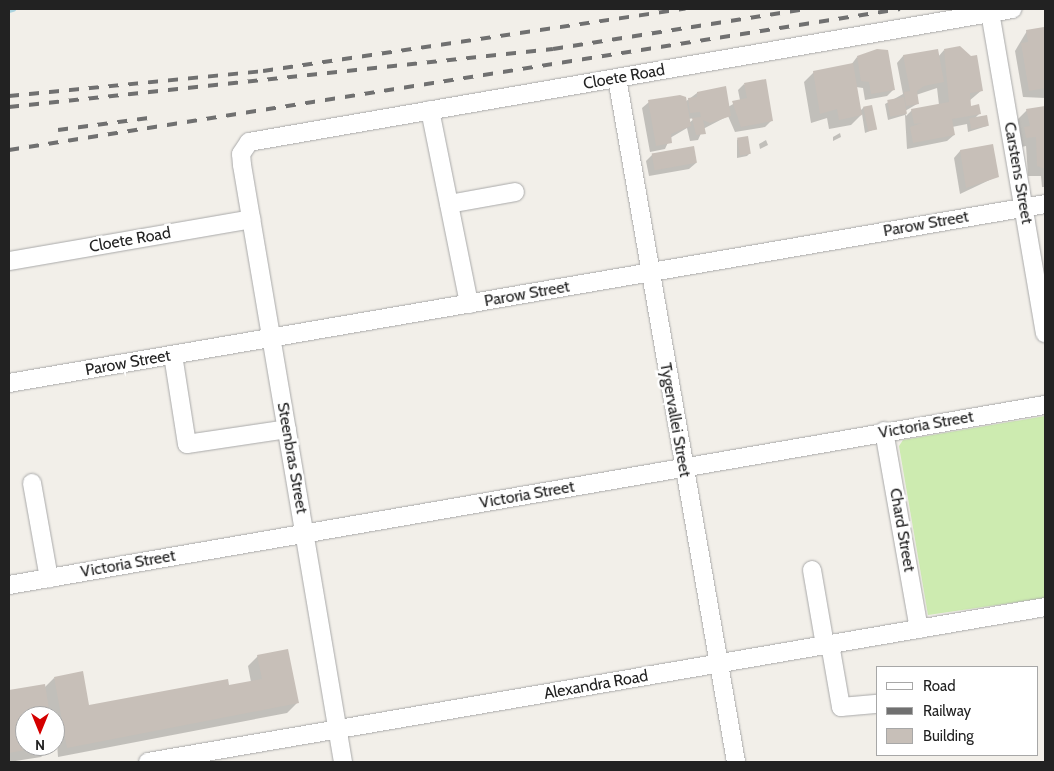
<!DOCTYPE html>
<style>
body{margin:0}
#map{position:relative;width:1054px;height:771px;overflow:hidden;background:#f2efe9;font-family:Cabin,sans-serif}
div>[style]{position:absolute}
.grass>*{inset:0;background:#cdebb0}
.shadow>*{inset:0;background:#0003}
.stream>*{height:5.5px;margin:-2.75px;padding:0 2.75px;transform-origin:2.75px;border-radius:2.75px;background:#aad3df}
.building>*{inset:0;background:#c7bfb8;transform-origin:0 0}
.roads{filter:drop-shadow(0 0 1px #a9a9a9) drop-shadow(0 0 1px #a9a9a9)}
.minor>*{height:18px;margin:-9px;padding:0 9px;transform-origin:9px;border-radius:9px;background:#fff}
.rail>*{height:4px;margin-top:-2px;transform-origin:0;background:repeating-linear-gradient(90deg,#707070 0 10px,transparent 0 20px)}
span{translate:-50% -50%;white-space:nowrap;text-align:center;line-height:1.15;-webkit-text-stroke:5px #fff;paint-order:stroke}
.street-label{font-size:16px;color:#222}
.frame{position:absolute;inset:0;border:10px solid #222;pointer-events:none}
.legend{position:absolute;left:876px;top:666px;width:162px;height:90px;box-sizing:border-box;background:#fff;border:1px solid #a7a7a7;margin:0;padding:6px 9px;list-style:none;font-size:15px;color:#222}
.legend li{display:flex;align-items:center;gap:10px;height:25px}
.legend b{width:25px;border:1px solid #a7a7a7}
.north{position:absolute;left:15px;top:706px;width:50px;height:50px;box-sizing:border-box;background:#fff;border:1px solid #a7a7a7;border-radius:50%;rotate:180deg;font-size:14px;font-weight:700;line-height:20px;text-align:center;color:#222}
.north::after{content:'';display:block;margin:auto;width:18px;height:22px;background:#d40000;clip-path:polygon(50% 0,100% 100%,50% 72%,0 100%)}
</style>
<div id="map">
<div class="grass">
<div style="clip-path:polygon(1045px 416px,1045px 598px,928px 615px,899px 446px,903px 440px)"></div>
</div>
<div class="shadow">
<div style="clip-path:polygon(1043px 28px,1045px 98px,1023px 97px,1015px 51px,1027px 31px)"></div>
<div style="clip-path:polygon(evenodd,944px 50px,982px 90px,969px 101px,970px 107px,979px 114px,975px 118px,987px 126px,968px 132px,967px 124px,952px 127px,954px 135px,947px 141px,907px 149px,905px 115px,888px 120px,885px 104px,903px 94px,897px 63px,903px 56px,937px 51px,938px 57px,944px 50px,937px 88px,939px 105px,912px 110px,906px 116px,905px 111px,917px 104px,916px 95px,937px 88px)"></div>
<div style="clip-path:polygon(857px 57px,894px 89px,887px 96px,865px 100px,863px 88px,856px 87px,860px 111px,864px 107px,875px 129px,865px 133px,862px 114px,851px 125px,829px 129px,827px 118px,811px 123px,804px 82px,814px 72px,851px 65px)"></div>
<div style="clip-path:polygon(evenodd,744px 84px,772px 120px,765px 127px,735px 132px,728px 116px,703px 129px,698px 140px,690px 141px,687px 128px,670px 138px,665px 149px,650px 152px,642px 108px,649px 102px,685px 102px,697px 93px,728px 107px,740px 100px,738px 90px,744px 84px,695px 118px,689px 123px,688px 119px,695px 118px)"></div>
<div style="clip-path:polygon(1045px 107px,1045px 187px,1042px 187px,1041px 176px,1028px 176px,1026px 146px,1017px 148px,1017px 120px,1027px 110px)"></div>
<div style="clip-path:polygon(840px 133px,841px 137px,833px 141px,833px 137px)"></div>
<div style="clip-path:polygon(737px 139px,750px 153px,747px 156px,737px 158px)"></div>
<div style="clip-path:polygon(766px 140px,768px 145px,760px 149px,759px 144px)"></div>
<div style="clip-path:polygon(992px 146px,998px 176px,960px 194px,954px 158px,960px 151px)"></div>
<div style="clip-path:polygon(653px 154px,696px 163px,689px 169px,649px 176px,646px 161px)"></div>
<div style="clip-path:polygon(258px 656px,297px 703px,287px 713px,58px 757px,55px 716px,25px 716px,25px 746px,52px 746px,41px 757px,9px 762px,9px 691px,44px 688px,54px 678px,88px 707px,228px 687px,251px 682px,248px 666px)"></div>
</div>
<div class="stream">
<div style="left:9px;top:10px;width:4px;rotate:-14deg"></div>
</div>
<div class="building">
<div style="clip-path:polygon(1044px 27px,1045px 88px,1029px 91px,1021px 43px,1028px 42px,1026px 30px)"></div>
<div style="clip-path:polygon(960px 46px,971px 56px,977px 55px,983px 91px,970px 93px,971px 106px,979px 104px,981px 114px,952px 119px,955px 135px,913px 143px,910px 127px,922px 123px,914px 124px,911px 109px,949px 102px,944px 49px)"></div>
<div style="clip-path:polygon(877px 49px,888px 50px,895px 90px,871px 94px,869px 82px,861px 81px,857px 56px)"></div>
<div style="clip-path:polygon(938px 49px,944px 82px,924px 86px,917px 91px,919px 104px,906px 106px,904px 92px,910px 91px,903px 55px)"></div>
<div style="clip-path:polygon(853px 63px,862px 115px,839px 120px,837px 109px,820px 114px,813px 71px)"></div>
<div style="clip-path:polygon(766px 79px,773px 121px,741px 127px,732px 101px,747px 98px,744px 83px)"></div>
<div style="clip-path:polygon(726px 86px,731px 116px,710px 123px,703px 120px,706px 134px,696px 135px,692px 118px,701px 117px,700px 112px,690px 113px,688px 98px,697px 97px,697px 92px)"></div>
<div style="clip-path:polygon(680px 95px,686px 97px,691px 126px,671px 134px,672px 143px,656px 146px,648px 100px)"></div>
<div style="left:904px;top:97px;width:17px;height:17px;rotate:80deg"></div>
<div style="left:872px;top:105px;width:25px;height:9px;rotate:78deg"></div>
<div style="clip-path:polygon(1045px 106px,1045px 168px,1042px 168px,1037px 166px,1036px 137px,1026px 138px,1024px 127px,1030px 126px,1026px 109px)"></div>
<div style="left:987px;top:115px;width:11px;height:18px;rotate:80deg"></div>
<div style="left:748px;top:136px;width:18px;height:11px;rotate:81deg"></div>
<div style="clip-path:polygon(993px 144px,999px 177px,966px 188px,960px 150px)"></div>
<div style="left:694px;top:146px;width:17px;height:43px;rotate:80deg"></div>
<div style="clip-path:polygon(288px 649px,299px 703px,67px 748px,54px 677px,83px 671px,89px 705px,228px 679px,229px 685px,262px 679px,257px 655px)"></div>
<div style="clip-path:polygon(45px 684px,50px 716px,25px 716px,25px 746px,41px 747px,9px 753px,9px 690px)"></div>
</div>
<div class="roads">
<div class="minor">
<div style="left:990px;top:12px;width:326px;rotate:80.3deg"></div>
<div style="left:617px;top:78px;width:694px;rotate:80.13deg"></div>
<div style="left:430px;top:110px;width:198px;rotate:78.6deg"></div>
<div style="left:449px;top:204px;width:67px;rotate:-10.3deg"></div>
<div style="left:9px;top:261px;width:246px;rotate:-9.8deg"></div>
<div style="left:173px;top:355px;width:90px;rotate:81.1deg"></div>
<div style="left:187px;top:444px;width:101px;rotate:-8.5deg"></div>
<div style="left:9px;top:383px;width:1051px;rotate:-9.8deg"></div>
<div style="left:884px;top:431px;width:201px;rotate:80deg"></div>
<div style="left:32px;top:483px;width:97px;rotate:79.9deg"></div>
<div style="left:812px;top:570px;width:76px;rotate:80.2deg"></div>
<div style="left:9px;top:585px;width:1052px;rotate:-9.86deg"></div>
<div style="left:830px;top:644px;width:64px;rotate:80.1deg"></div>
<div style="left:841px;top:707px;width:37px;rotate:-5deg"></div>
<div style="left:148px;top:762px;width:910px;rotate:-9.8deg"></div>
<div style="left:343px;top:762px;width:605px;rotate:-99.6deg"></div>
<div style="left:242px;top:165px;width:11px;rotate:-95deg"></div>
<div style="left:241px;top:154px;width:14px;rotate:-56deg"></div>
<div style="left:249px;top:142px;width:775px;rotate:-9.88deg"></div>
</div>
</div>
<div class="rail">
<div style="left:9px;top:96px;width:255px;rotate:-5.6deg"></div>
<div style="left:263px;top:71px;width:427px;rotate:-8.4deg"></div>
<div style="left:9px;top:107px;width:547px;rotate:-6.09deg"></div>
<div style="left:553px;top:49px;width:256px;rotate:-9deg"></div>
<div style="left:58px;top:130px;width:99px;rotate:-7.6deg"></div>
<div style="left:9px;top:150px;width:902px;rotate:-8.99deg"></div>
</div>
<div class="street-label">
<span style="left:624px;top:77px;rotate:-10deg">Cloete Road</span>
<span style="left:1018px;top:173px;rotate:80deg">Carstens Street</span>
<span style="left:926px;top:224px;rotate:-10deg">Parow Street</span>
<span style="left:130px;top:240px;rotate:-10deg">Cloete Road</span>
<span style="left:527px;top:294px;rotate:-10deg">Parow Street</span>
<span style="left:128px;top:363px;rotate:-10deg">Parow Street</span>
<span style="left:675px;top:420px;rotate:80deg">Tygervallei Street</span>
<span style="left:926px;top:425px;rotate:-10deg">Victoria Street</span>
<span style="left:292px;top:458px;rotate:80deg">Steenbras Street</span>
<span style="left:527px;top:495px;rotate:-10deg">Victoria Street</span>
<span style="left:902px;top:530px;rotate:80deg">Chard Street</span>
<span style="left:128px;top:564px;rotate:-10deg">Victoria Street</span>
<span style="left:596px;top:685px;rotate:-10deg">Alexandra Road</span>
</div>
<div class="frame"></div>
<ul class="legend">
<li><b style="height:6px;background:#fff"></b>Road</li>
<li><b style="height:6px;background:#707070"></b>Railway</li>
<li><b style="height:14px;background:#c7bfb8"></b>Building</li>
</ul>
<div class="north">N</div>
</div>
